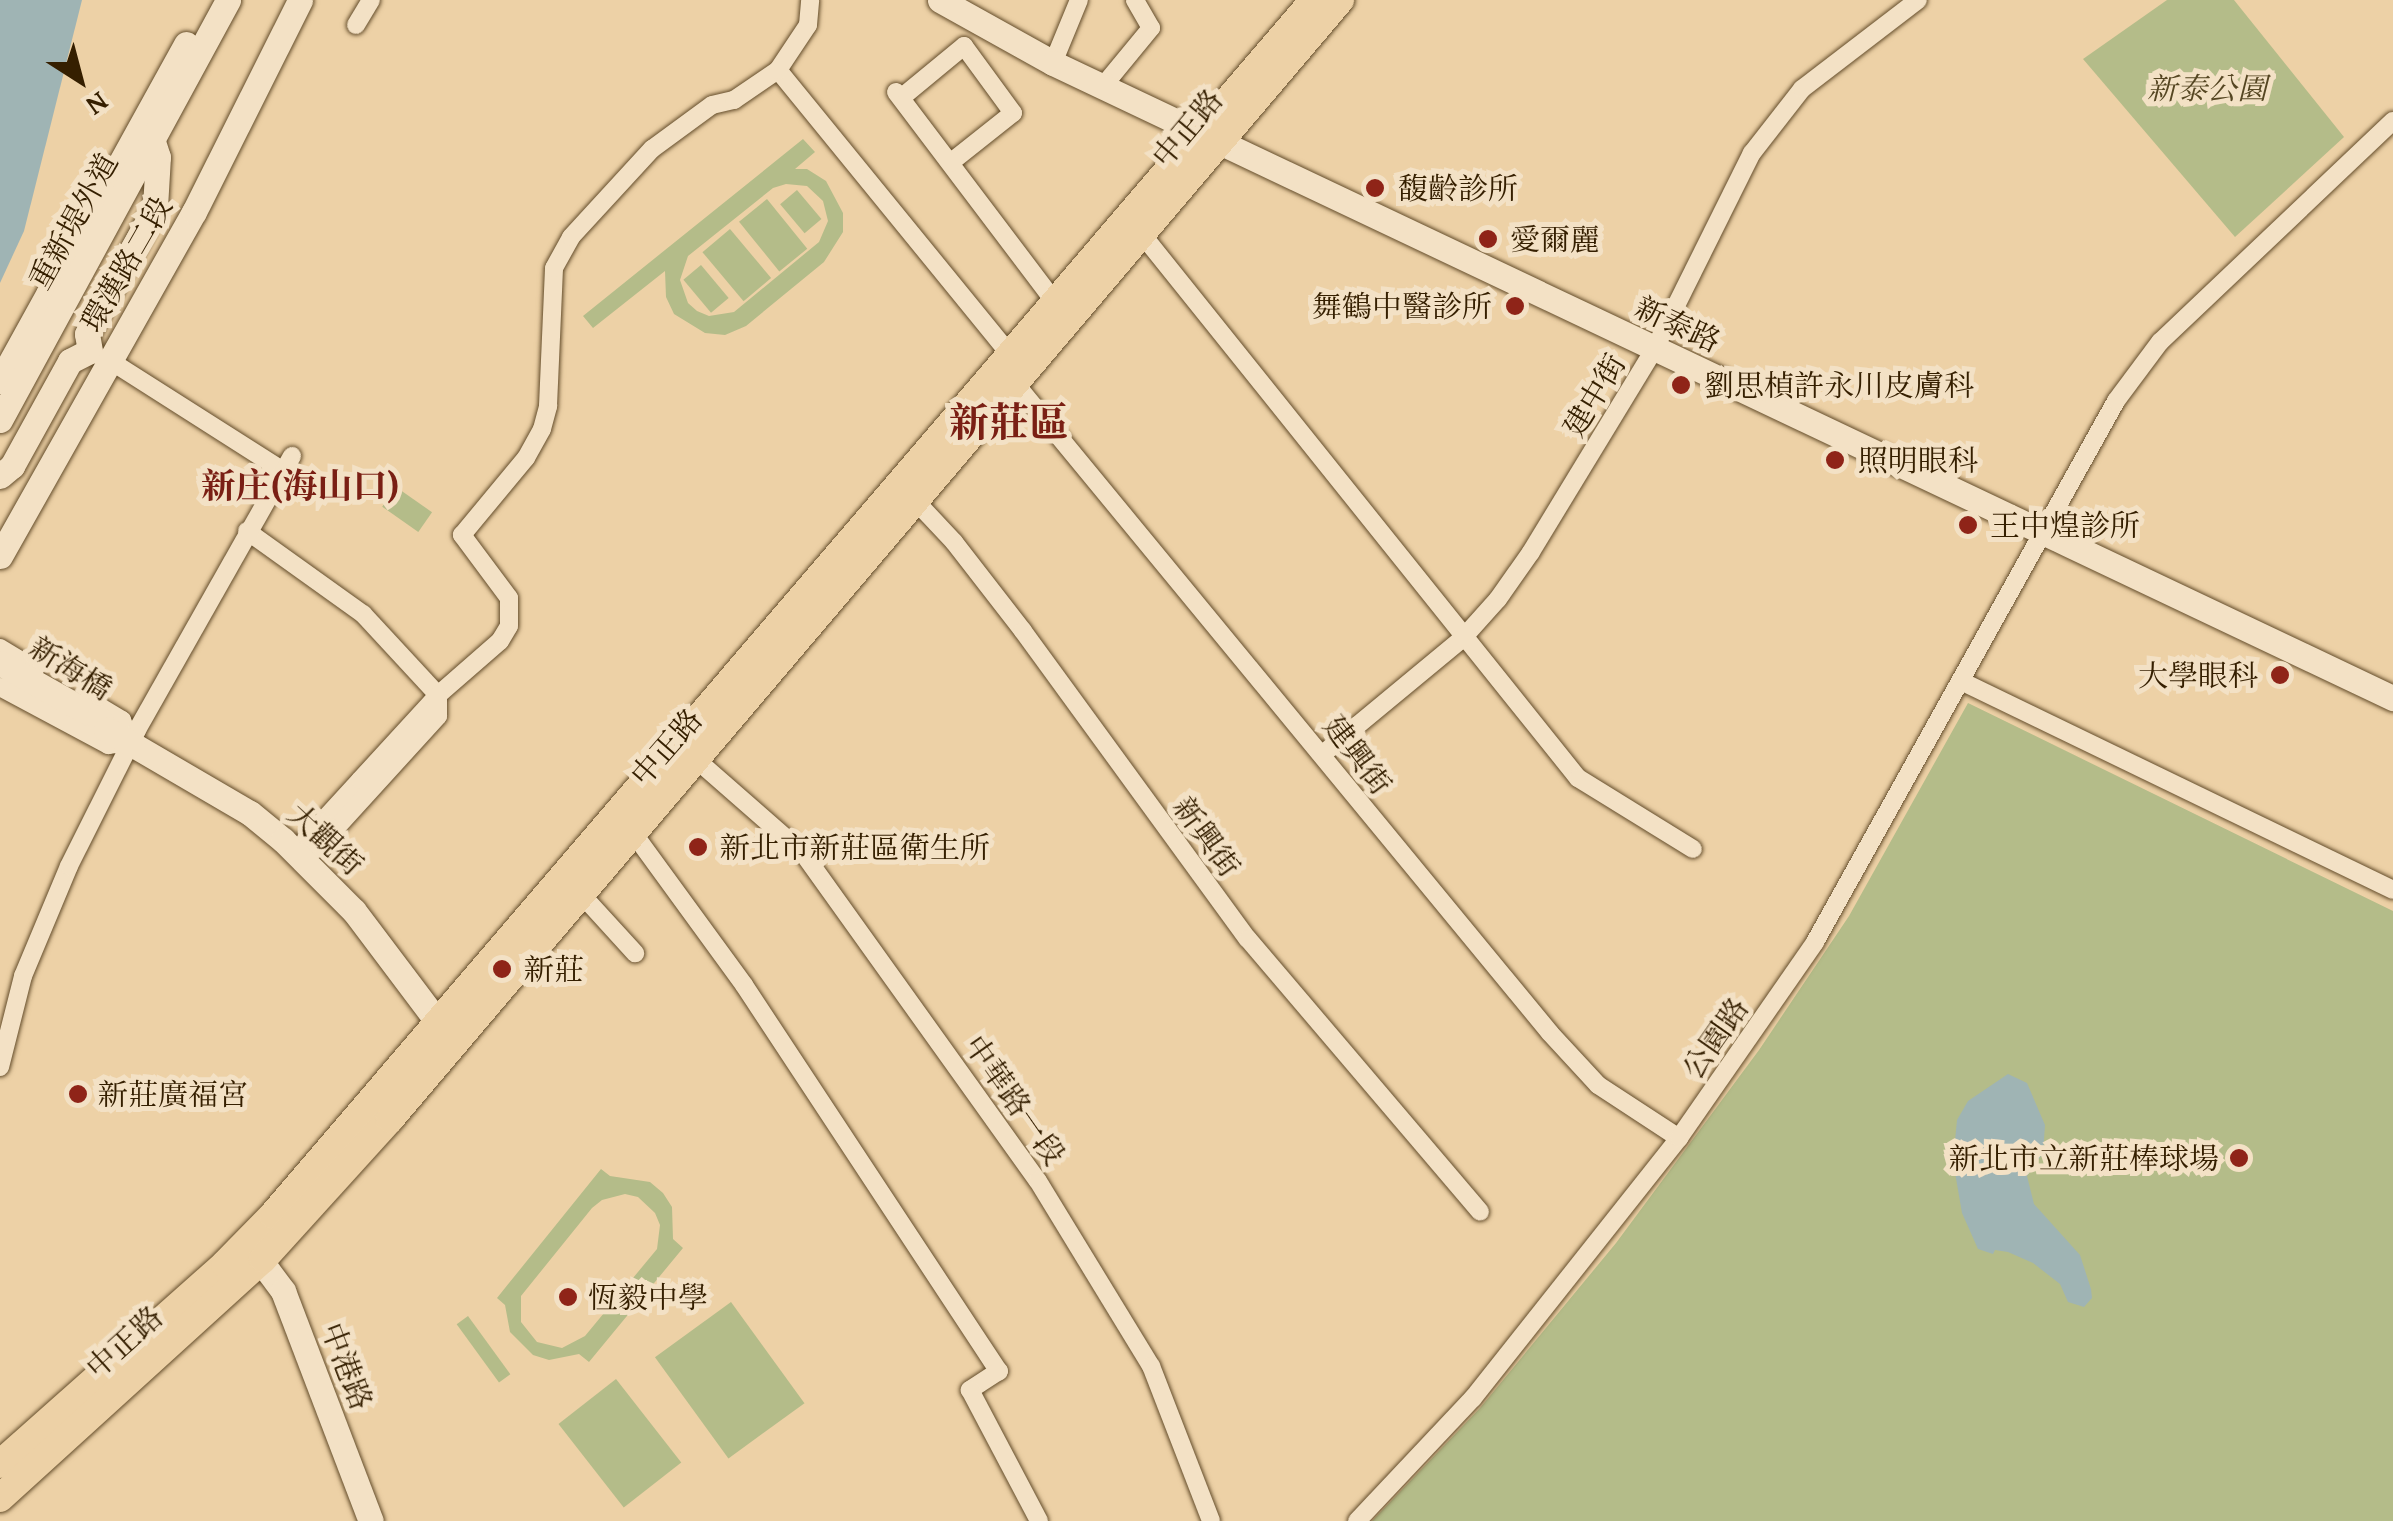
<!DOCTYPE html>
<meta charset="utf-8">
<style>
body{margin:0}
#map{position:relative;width:2393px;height:1521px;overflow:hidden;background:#edd1a6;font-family:"Gentium Book Plus","Noto Serif TC",serif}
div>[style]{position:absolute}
.green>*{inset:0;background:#b4bc89;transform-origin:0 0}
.water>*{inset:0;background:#9fb4b4}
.roads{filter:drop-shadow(0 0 2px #634c2a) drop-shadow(0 0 2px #634c2a)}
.street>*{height:18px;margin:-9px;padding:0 9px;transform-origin:9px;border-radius:9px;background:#f3e1c5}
.secondary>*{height:25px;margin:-12.5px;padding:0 12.5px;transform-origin:12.5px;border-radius:12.5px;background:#f3e1c5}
.primary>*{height:28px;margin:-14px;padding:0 14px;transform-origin:14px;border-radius:14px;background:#edd1a6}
.dots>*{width:28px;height:28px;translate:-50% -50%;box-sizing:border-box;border:5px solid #f3e1c5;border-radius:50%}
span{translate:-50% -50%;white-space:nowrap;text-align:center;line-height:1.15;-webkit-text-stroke:10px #f3e1c5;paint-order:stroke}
.park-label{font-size:30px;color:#554622;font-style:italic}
.street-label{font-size:30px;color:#351f00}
.poi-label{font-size:30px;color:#351f00}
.left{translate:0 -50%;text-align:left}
.right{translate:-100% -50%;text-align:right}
.quarter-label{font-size:35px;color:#7a1f14;font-weight:700}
.district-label{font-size:40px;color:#7a1f14;font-weight:700}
.north{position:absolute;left:30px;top:30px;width:100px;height:100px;-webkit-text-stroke:8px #f3e1c5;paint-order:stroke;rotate:144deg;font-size:28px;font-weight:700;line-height:40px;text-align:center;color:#351f00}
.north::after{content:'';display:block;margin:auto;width:35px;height:45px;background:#351f00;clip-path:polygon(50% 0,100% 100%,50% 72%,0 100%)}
</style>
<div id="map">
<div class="green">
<div style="clip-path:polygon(2167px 0,2234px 0,2344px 137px,2235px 237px,2083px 59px)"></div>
<div style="clip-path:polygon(evenodd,803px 139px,815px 152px,795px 169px,807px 169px,826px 181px,843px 213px,843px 232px,824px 262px,746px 326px,725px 335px,705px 333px,674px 314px,666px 297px,665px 271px,593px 328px,583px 316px,803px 139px,786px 184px,807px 186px,823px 201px,828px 221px,819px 242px,734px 312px,709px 316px,697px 311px,688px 303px,680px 280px,688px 256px,773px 188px,786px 184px)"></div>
<div style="left:797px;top:190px;width:38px;height:22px;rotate:50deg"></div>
<div style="left:767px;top:199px;width:64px;height:36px;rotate:51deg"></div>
<div style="left:730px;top:229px;width:64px;height:36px;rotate:50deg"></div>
<div style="left:701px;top:265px;width:43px;height:23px;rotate:50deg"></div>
<div style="left:396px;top:487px;width:44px;height:24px;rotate:35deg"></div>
<div style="clip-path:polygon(1968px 703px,2393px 911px,2393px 1521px,1372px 1521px,1480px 1408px,1616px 1243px,1759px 1050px,1849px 916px)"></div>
<div style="clip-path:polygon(evenodd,601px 1169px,610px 1176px,650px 1182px,663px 1193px,672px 1207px,673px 1239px,683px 1248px,589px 1362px,579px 1354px,549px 1360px,533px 1355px,510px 1332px,505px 1305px,497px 1298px,601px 1169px,625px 1194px,638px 1197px,655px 1213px,660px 1225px,657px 1249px,585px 1336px,562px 1348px,537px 1342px,521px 1322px,521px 1296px,592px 1208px,602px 1200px,625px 1194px)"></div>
<div style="left:731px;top:1302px;width:125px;height:94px;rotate:54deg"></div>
<div style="left:468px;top:1316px;width:72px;height:14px;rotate:54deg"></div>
<div style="left:616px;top:1379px;width:106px;height:73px;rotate:52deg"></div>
</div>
<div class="water">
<div style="clip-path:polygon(0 0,82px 0,24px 231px,0 283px)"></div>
<div style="clip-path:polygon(2008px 1074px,2027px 1083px,2045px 1125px,2043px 1153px,2027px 1176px,2034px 1204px,2080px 1255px,2091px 1289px,2092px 1298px,2084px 1307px,2068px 1302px,2060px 1284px,2033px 1263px,2008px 1252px,1995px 1250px,1993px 1254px,1978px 1249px,1962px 1213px,1953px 1161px,1957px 1120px,1968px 1101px)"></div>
</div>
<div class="roads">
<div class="street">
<div style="left:356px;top:25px;width:29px;rotate:-59deg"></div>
<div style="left:1053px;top:63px;width:68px;rotate:-67.6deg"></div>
<div style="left:778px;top:70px;width:369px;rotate:50.8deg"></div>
<div style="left:1104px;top:85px;width:74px;rotate:-50.5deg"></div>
<div style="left:1151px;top:28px;width:32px;rotate:-120deg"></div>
<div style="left:896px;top:92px;width:262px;rotate:52.9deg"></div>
<div style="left:907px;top:93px;width:74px;rotate:-39.5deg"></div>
<div style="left:964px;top:46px;width:83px;rotate:53.8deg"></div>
<div style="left:1013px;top:113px;width:80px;rotate:141.6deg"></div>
<div style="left:1141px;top:233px;width:699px;rotate:51.28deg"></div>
<div style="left:1578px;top:778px;width:135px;rotate:31.7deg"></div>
<div style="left:109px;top:360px;width:206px;rotate:32.5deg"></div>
<div style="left:1014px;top:382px;width:843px;rotate:50.53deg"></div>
<div style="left:1550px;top:1033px;width:71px;rotate:47.3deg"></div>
<div style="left:1598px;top:1085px;width:97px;rotate:33.2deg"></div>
<div style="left:909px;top:494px;width:66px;rotate:46.8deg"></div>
<div style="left:954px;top:542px;width:113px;rotate:52.2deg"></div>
<div style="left:1023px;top:631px;width:381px;rotate:53.9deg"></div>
<div style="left:1248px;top:939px;width:358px;rotate:49.6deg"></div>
<div style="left:247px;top:531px;width:143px;rotate:35.6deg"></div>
<div style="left:363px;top:614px;width:110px;rotate:47.2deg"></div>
<div style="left:0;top:648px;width:41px;rotate:31deg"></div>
<div style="left:1961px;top:681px;width:480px;rotate:25.8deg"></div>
<div style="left:0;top:687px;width:123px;rotate:28.2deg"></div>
<div style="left:108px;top:745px;width:17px;rotate:-7deg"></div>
<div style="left:92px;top:702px;width:35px;rotate:31deg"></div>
<div style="left:122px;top:720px;width:25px;rotate:69deg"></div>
<div style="left:1324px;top:753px;width:180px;rotate:-39.6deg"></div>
<div style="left:1463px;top:638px;width:52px;rotate:-48.1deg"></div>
<div style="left:1498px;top:599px;width:57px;rotate:-54.9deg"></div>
<div style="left:1531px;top:552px;width:239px;rotate:-58.7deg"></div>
<div style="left:1655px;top:348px;width:218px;rotate:-63.6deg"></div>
<div style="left:1752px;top:153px;width:81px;rotate:-52deg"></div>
<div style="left:1802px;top:89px;width:146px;rotate:-37.5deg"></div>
<div style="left:698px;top:761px;width:140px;rotate:41.2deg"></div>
<div style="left:803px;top:853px;width:403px;rotate:54.4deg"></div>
<div style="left:1038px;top:1181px;width:217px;rotate:58.6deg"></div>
<div style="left:1151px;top:1366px;width:166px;rotate:68.8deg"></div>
<div style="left:634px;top:834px;width:187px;rotate:53.9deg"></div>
<div style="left:744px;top:985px;width:463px;rotate:56.6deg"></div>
<div style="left:999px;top:1371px;width:35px;rotate:147deg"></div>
<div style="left:970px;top:1390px;width:148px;rotate:62.2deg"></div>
<div style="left:299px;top:853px;width:16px;rotate:-63deg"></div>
<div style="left:306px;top:839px;width:80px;rotate:-47.5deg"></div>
<div style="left:360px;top:780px;width:115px;rotate:-47.5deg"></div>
<div style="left:438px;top:695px;width:82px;rotate:-41.1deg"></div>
<div style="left:500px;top:641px;width:17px;rotate:-59deg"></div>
<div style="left:509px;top:626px;width:28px;rotate:-90deg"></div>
<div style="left:509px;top:598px;width:79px;rotate:-126.7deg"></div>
<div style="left:462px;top:535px;width:100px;rotate:-50.3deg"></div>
<div style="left:526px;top:458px;width:33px;rotate:-61deg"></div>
<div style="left:542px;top:429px;width:24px;rotate:-75deg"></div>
<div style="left:548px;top:406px;width:138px;rotate:-87.5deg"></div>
<div style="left:554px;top:268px;width:35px;rotate:-61deg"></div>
<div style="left:571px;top:237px;width:120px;rotate:-47.4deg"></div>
<div style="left:652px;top:149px;width:74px;rotate:-36.3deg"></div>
<div style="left:712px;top:105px;width:23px;rotate:-13deg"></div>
<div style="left:734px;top:100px;width:53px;rotate:-34.3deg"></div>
<div style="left:778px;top:70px;width:54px;rotate:-56.3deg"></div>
<div style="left:808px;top:25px;width:25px;rotate:-85deg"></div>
<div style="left:299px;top:853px;width:18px;rotate:-13deg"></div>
<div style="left:317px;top:849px;width:180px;rotate:-47.7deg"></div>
<div style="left:438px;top:716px;width:21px;rotate:-90deg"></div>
<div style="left:582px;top:895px;width:79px;rotate:47.6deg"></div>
<div style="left:0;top:1067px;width:94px;rotate:-75.8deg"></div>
<div style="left:23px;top:976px;width:119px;rotate:-67.3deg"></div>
<div style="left:69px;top:866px;width:152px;rotate:-63.4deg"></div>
<div style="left:137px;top:730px;width:315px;rotate:-60.5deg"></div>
<div style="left:1357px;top:1521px;width:169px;rotate:-46.7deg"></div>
<div style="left:1473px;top:1398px;width:332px;rotate:-51.6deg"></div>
<div style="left:1679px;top:1138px;width:239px;rotate:-55.2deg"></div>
<div style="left:1815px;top:942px;width:619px;rotate:-60.91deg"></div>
<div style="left:2116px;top:401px;width:74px;rotate:-53.3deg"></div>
<div style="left:2160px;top:342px;width:321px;rotate:-43.5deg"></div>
</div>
<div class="secondary">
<div style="left:940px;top:0;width:129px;rotate:29.1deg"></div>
<div style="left:1053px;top:63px;width:1483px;rotate:25.36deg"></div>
<div style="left:90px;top:351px;width:17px;rotate:-100deg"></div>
<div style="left:87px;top:334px;width:144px;rotate:-61.8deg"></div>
<div style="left:155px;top:207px;width:50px;rotate:-86.6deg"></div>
<div style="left:158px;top:157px;width:16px;rotate:-108deg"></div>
<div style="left:0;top:381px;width:385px;rotate:-61.1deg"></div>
<div style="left:0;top:420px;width:478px;rotate:-61.5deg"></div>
<div style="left:0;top:476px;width:16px;rotate:-40deg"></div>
<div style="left:12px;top:466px;width:120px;rotate:-61.1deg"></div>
<div style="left:70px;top:361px;width:22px;rotate:-27deg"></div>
<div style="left:0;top:556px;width:395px;rotate:-60.6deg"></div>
<div style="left:194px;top:212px;width:237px;rotate:-63.4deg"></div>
<div style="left:0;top:663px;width:112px;rotate:29.3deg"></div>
<div style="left:98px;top:718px;width:14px;rotate:54deg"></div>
<div style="left:106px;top:729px;width:167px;rotate:30.3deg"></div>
<div style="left:250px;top:813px;width:43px;rotate:39.3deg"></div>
<div style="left:283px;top:840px;width:100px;rotate:45deg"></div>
<div style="left:354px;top:911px;width:141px;rotate:53deg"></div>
<div style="left:439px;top:1024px;width:17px;rotate:40deg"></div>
<div style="left:248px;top:1244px;width:59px;rotate:53.3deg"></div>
<div style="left:283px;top:1291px;width:246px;rotate:69.1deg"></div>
</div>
<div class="primary">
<div style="left:0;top:1464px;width:301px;rotate:-41.6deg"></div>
<div style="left:225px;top:1264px;width:69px;rotate:-45.6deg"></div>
<div style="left:273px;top:1215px;width:1600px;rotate:-49.41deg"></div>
<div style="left:0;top:1498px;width:355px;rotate:-42.3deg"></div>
<div style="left:263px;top:1259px;width:189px;rotate:-47.8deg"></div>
<div style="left:390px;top:1119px;width:1468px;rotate:-49.67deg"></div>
</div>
</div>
<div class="dots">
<div style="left:1375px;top:188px;background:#8f2418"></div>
<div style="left:1488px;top:239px;background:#8f2418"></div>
<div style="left:1515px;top:306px;background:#8f2418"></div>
<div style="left:1681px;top:385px;background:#8f2418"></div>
<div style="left:1835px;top:460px;background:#8f2418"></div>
<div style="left:1968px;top:525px;background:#8f2418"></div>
<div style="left:2280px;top:675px;background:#8f2418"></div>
<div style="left:698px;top:847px;background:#8f2418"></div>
<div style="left:502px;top:969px;background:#8f2418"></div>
<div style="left:78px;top:1094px;background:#8f2418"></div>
<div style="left:2239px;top:1158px;background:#8f2418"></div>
<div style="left:568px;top:1297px;background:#8f2418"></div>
</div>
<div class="park-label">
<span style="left:2207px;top:88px">新泰公園</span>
</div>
<div class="street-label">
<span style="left:1187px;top:128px;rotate:-50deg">中正路</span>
<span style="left:73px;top:221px;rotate:-61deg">重新堤外道</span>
<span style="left:126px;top:264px;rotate:-60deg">環漢路二段</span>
<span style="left:1678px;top:324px;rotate:25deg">新泰路</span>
<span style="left:1594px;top:395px;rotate:-59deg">建中街</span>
<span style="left:71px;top:668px;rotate:32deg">新海橋</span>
<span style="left:666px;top:747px;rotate:-49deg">中正路</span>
<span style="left:1358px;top:755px;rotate:53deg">建興街</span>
<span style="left:1207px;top:837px;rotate:54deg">新興街</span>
<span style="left:326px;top:839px;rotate:43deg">大觀街</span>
<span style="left:1715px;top:1038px;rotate:-55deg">公園路</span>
<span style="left:1015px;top:1100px;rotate:55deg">中華路一段</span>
<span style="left:124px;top:1342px;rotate:-42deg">中正路</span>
<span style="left:347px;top:1366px;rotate:69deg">中港路</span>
</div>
<div class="poi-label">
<span class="left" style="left:1398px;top:188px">馥齡診所</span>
<span class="left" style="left:1510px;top:239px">愛爾麗</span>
<span class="right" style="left:1492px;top:306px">舞鶴中醫診所</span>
<span class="left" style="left:1704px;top:385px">劉思楨許永川皮膚科</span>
<span class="left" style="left:1858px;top:460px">照明眼科</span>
<span class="left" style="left:1990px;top:525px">王中煌診所</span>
<span class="right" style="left:2258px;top:675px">大學眼科</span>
<span class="left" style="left:720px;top:847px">新北市新莊區衛生所</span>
<span class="left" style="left:524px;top:969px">新莊</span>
<span class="left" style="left:98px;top:1094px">新莊廣福宮</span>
<span class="right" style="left:2219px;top:1158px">新北市立新莊棒球場</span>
<span class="left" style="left:588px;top:1297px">恆毅中學</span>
</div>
<div class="quarter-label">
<span style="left:300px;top:486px">新庄(海山口)</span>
</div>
<div class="district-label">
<span style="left:1009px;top:422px">新莊區</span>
</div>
<div class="north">N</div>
</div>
